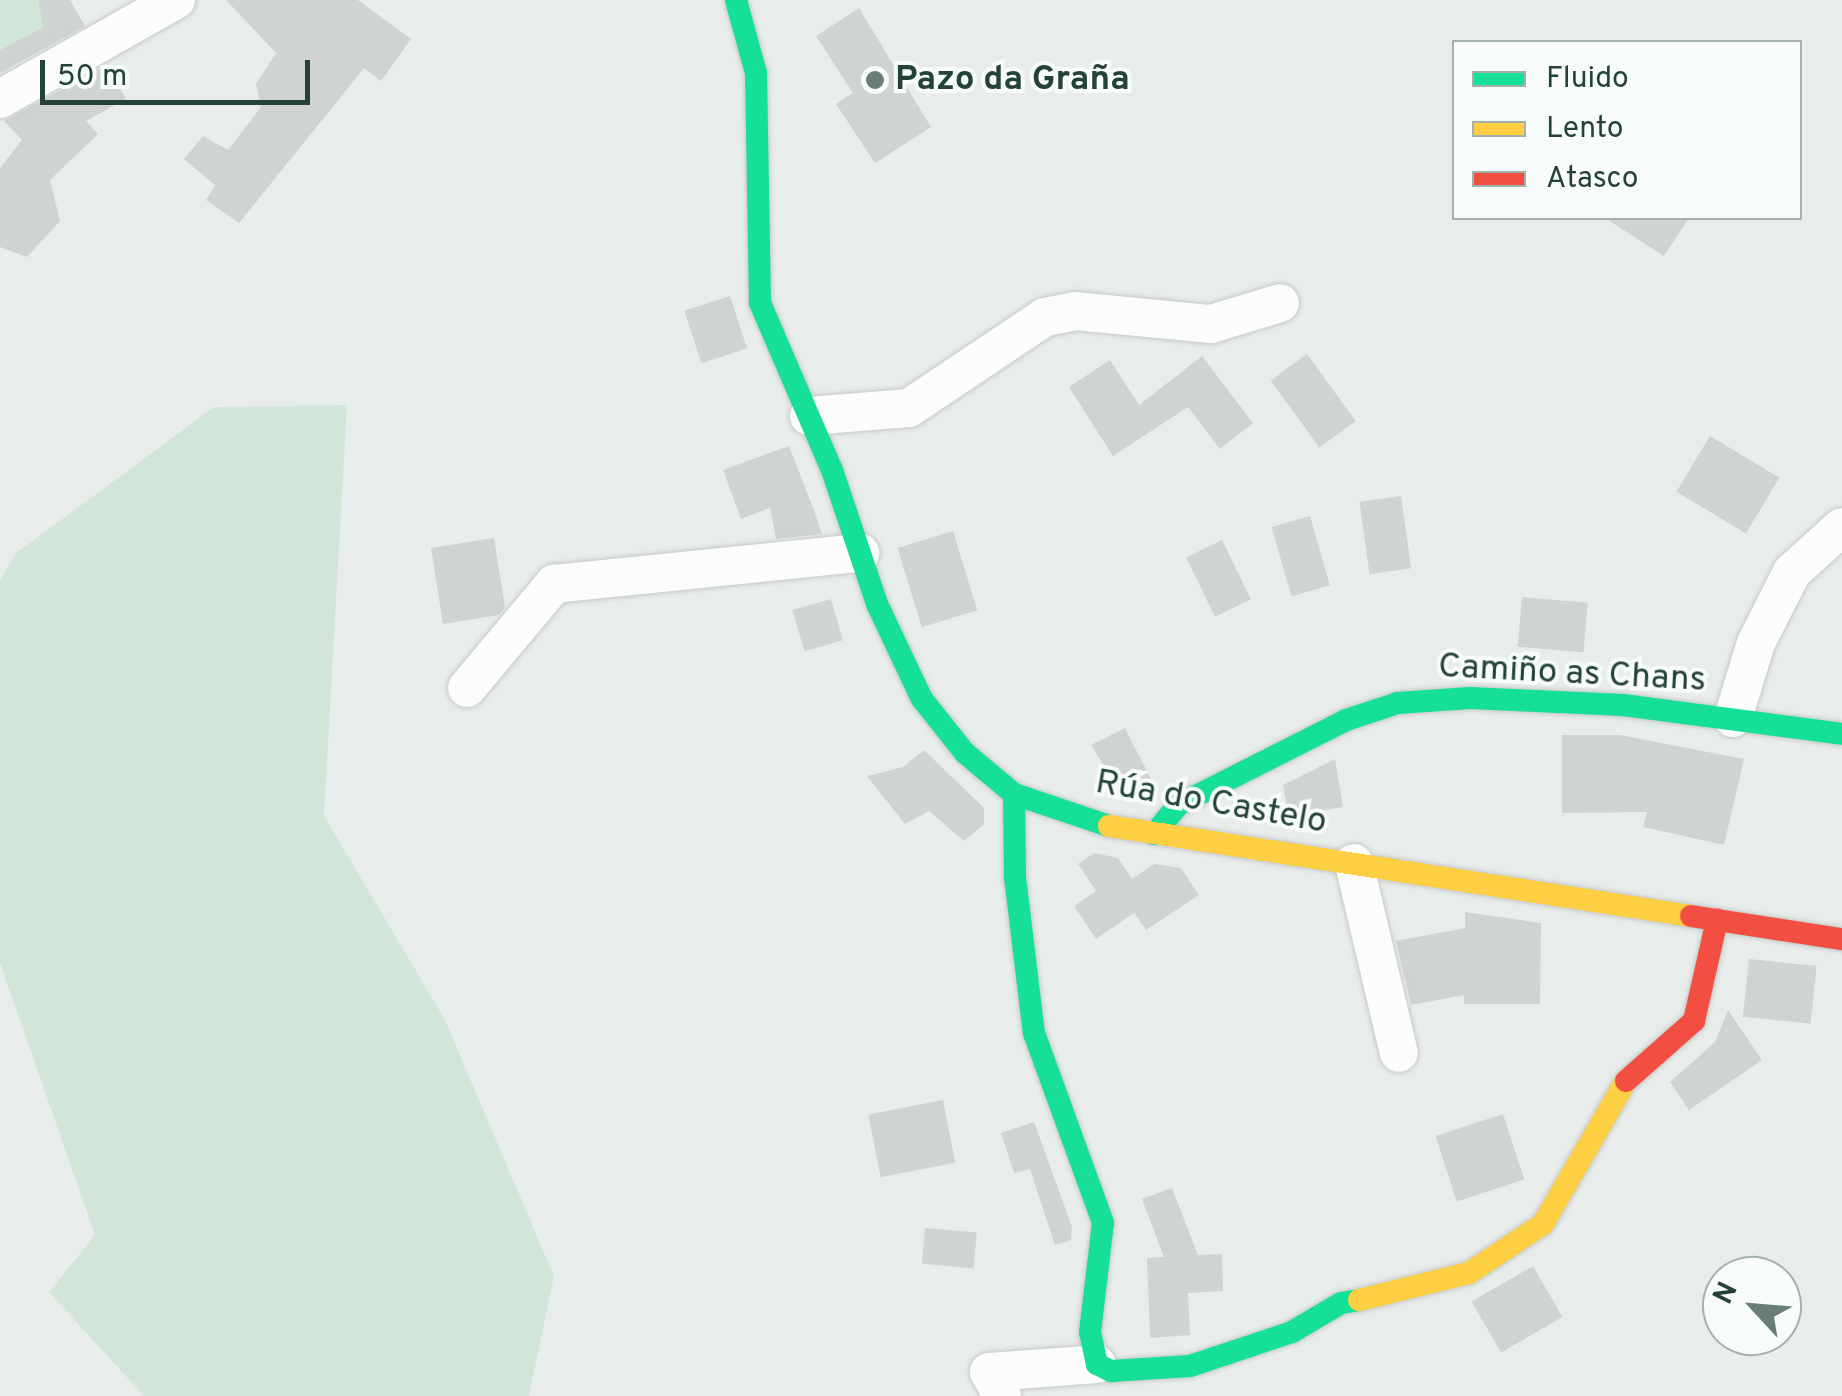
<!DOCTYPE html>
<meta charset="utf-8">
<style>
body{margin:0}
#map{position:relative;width:1842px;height:1396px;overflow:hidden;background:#e8edeb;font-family:Overpass,sans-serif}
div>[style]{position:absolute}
.green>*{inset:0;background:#d1e6d8}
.building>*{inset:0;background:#cfd4d2;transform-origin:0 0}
.roads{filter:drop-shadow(0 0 2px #c5cac8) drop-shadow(0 0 2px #c5cac8)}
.street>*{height:38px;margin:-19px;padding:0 19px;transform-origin:19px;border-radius:19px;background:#fcfcfc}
.fast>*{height:22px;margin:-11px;padding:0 11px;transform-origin:11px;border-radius:11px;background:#16e098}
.slow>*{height:22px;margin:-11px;padding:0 11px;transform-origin:11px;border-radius:11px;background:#ffcf43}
.jam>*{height:22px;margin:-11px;padding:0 11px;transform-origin:11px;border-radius:11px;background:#f24e42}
.dots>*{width:28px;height:28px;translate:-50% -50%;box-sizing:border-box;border:5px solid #f7fbf9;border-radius:50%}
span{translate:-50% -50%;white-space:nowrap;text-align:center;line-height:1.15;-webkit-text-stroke:8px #f7fbf9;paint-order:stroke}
.poi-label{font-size:35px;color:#24423a;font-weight:700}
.left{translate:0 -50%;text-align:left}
.street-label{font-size:35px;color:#24423a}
.legend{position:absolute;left:1452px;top:40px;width:350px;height:180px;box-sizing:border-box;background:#f7fbf9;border:2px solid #a3b1ad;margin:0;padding:12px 18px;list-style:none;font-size:30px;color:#24423a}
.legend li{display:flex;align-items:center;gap:20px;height:50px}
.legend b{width:50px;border:2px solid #a3b1ad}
.north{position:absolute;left:1702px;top:1256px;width:100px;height:100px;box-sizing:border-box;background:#f7fbf9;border:2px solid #a3b1ad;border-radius:50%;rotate:296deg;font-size:28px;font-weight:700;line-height:40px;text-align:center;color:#24423a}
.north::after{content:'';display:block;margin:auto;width:35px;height:45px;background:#697e78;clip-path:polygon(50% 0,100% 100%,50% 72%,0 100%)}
.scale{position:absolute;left:40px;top:60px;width:270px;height:45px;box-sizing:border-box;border:5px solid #24423a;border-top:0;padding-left:12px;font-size:30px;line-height:35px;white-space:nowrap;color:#24423a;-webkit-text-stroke:8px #f7fbf9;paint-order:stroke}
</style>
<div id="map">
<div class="green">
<div style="clip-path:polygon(0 0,38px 0,43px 27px,0 50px)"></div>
<div style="clip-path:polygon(347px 405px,324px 816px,444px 1018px,554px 1276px,529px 1396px,144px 1396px,49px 1292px,95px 1235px,0 963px,0 581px,15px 554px,214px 407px)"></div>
</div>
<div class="building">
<div style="clip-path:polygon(38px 0,70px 0,85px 26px,0 73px,0 50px,43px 27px)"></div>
<div style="clip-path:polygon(226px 0,358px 0,411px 39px,381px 81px,364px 68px,239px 223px,206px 200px,215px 185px,184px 159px,203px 136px,228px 150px,261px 107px,256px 84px,276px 53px)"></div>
<div style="clip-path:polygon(859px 8px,931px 127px,875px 163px,836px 104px,853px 93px,816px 36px)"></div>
<div style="clip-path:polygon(107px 65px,126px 99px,86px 121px,98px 134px,50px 180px,60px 221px,27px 257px,0 247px,0 168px,22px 140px,4px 121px)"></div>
<div style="clip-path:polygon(1605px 218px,1689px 218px,1664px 256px)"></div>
<div style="left:730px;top:296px;width:55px;height:48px;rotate:72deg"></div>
<div style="left:1307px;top:354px;width:83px;height:45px;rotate:54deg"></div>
<div style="clip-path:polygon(1202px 356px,1253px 423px,1220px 449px,1188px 407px,1113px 456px,1069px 387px,1110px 360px,1139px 405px)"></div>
<div style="left:1710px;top:436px;width:81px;height:65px;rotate:31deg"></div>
<div style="clip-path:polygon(789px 446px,815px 513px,822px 534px,776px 539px,770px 508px,741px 519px,723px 470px)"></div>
<div style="left:1401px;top:496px;width:73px;height:42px;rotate:82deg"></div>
<div style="left:1310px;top:516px;width:72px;height:40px;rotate:74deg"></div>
<div style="left:953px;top:531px;width:83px;height:58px;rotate:73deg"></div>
<div style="clip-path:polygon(494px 538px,505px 607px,499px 615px,443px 624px,431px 548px)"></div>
<div style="left:1222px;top:540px;width:66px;height:40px;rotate:64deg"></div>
<div style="left:1522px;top:597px;width:66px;height:50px;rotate:5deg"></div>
<div style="left:831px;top:599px;width:43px;height:40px;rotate:74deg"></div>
<div style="clip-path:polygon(1125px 728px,1153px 783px,1124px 798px,1091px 745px)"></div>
<div style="clip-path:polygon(1562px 735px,1620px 735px,1744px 759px,1724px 845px,1643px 827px,1647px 812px,1562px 813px)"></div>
<div style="clip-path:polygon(924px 750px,984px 808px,984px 824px,964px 841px,929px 811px,905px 824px,867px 776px,903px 767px)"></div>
<div style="clip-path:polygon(1335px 759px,1343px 807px,1289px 816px,1283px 785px)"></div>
<div style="clip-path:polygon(1094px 853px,1118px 858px,1132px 879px,1154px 864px,1181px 868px,1199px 895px,1146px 930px,1134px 913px,1096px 939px,1074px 906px,1096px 891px,1078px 864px)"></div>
<div style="clip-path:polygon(1465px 912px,1541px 923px,1540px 1004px,1464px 1004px,1464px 995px,1411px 1005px,1396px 941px,1465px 928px)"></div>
<div style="left:1749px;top:959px;width:68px;height:58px;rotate:6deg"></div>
<div style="clip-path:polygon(1728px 1010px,1762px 1060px,1689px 1110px,1670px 1082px,1715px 1042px)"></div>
<div style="left:943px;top:1100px;width:64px;height:76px;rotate:79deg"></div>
<div style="left:1503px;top:1114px;width:69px;height:71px;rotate:72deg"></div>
<div style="clip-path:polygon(1034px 1122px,1072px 1227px,1071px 1240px,1055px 1245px,1030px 1169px,1014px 1173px,1001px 1133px)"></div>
<div style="clip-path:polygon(1172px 1188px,1198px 1255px,1222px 1254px,1223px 1291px,1188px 1293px,1190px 1335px,1150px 1338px,1147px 1258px,1164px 1257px,1142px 1199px)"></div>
<div style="left:925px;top:1228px;width:52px;height:36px;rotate:5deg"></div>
<div style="left:1533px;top:1266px;width:59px;height:71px;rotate:60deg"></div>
</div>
<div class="roads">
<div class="street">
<div style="left:0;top:99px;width:202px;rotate:-29.4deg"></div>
<div style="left:809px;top:416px;width:100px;rotate:-4.6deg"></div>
<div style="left:909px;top:408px;width:164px;rotate:-33.8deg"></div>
<div style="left:1045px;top:317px;width:31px;rotate:-11deg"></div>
<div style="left:1075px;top:311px;width:137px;rotate:5.5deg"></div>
<div style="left:1211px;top:324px;width:72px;rotate:-16.9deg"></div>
<div style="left:467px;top:688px;width:136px;rotate:-50.1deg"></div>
<div style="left:554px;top:584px;width:308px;rotate:-5.8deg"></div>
<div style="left:1733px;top:718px;width:78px;rotate:-73deg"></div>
<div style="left:1756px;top:643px;width:80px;rotate:-63.1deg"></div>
<div style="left:1792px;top:572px;width:67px;rotate:-42deg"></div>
<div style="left:1354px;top:863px;width:195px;rotate:76.7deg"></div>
<div style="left:1002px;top:1396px;width:27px;rotate:-118deg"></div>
<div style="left:989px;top:1372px;width:108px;rotate:-4.2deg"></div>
</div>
<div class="fast">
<div style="left:736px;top:0;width:76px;rotate:74.7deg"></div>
<div style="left:756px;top:73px;width:230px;rotate:89deg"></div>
<div style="left:760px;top:303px;width:182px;rotate:66.7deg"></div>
<div style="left:832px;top:470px;width:141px;rotate:71.4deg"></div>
<div style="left:877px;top:604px;width:105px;rotate:64.7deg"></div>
<div style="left:922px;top:699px;width:69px;rotate:51.5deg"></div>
<div style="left:965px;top:753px;width:64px;rotate:39.9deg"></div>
<div style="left:1014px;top:794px;width:100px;rotate:18.6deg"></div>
<div style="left:1014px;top:794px;width:83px;rotate:89.3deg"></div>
<div style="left:1015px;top:877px;width:157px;rotate:83.1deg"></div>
<div style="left:1034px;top:1033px;width:202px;rotate:70deg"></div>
<div style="left:1103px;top:1223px;width:110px;rotate:96.8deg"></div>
<div style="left:1090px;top:1332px;width:33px;rotate:78deg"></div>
<div style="left:1097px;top:1364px;width:16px;rotate:27deg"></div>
<div style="left:1111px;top:1371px;width:79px;rotate:-3.6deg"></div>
<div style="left:1190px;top:1366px;width:108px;rotate:-18.4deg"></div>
<div style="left:1292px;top:1332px;width:57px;rotate:-30.6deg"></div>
<div style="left:1341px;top:1303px;width:18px;rotate:-9deg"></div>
<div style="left:1154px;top:834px;width:38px;rotate:-50deg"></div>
<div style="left:1178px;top:805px;width:188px;rotate:-26.8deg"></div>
<div style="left:1346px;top:720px;width:55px;rotate:-18.1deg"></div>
<div style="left:1398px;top:703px;width:72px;rotate:-4deg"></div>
<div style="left:1470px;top:698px;width:153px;rotate:2.6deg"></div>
<div style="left:1623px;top:705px;width:221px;rotate:7.5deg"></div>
</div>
<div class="slow">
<div style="left:1109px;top:826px;width:589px;rotate:8.79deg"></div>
<div style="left:1359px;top:1300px;width:113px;rotate:-13.8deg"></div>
<div style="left:1469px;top:1273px;width:89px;rotate:-33.5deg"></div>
<div style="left:1543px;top:1224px;width:165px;rotate:-59.9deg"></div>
</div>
<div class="jam">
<div style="left:1691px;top:916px;width:153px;rotate:8.7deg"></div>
<div style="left:1626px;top:1081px;width:91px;rotate:-41.4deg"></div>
<div style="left:1694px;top:1021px;width:104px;rotate:-77.2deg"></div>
</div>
</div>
<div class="dots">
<div style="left:875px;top:80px;background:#697e78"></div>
</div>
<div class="poi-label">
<span class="left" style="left:895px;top:80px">Pazo da Graña</span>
</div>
<div class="street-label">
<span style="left:1572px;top:674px;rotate:3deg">Camiño as Chans</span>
<span style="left:1211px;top:803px;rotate:10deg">Rúa do Castelo</span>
</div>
<ul class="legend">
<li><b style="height:12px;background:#16e098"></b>Fluido</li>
<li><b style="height:12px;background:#ffcf43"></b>Lento</li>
<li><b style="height:12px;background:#f24e42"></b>Atasco</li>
</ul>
<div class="north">N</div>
<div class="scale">50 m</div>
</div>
